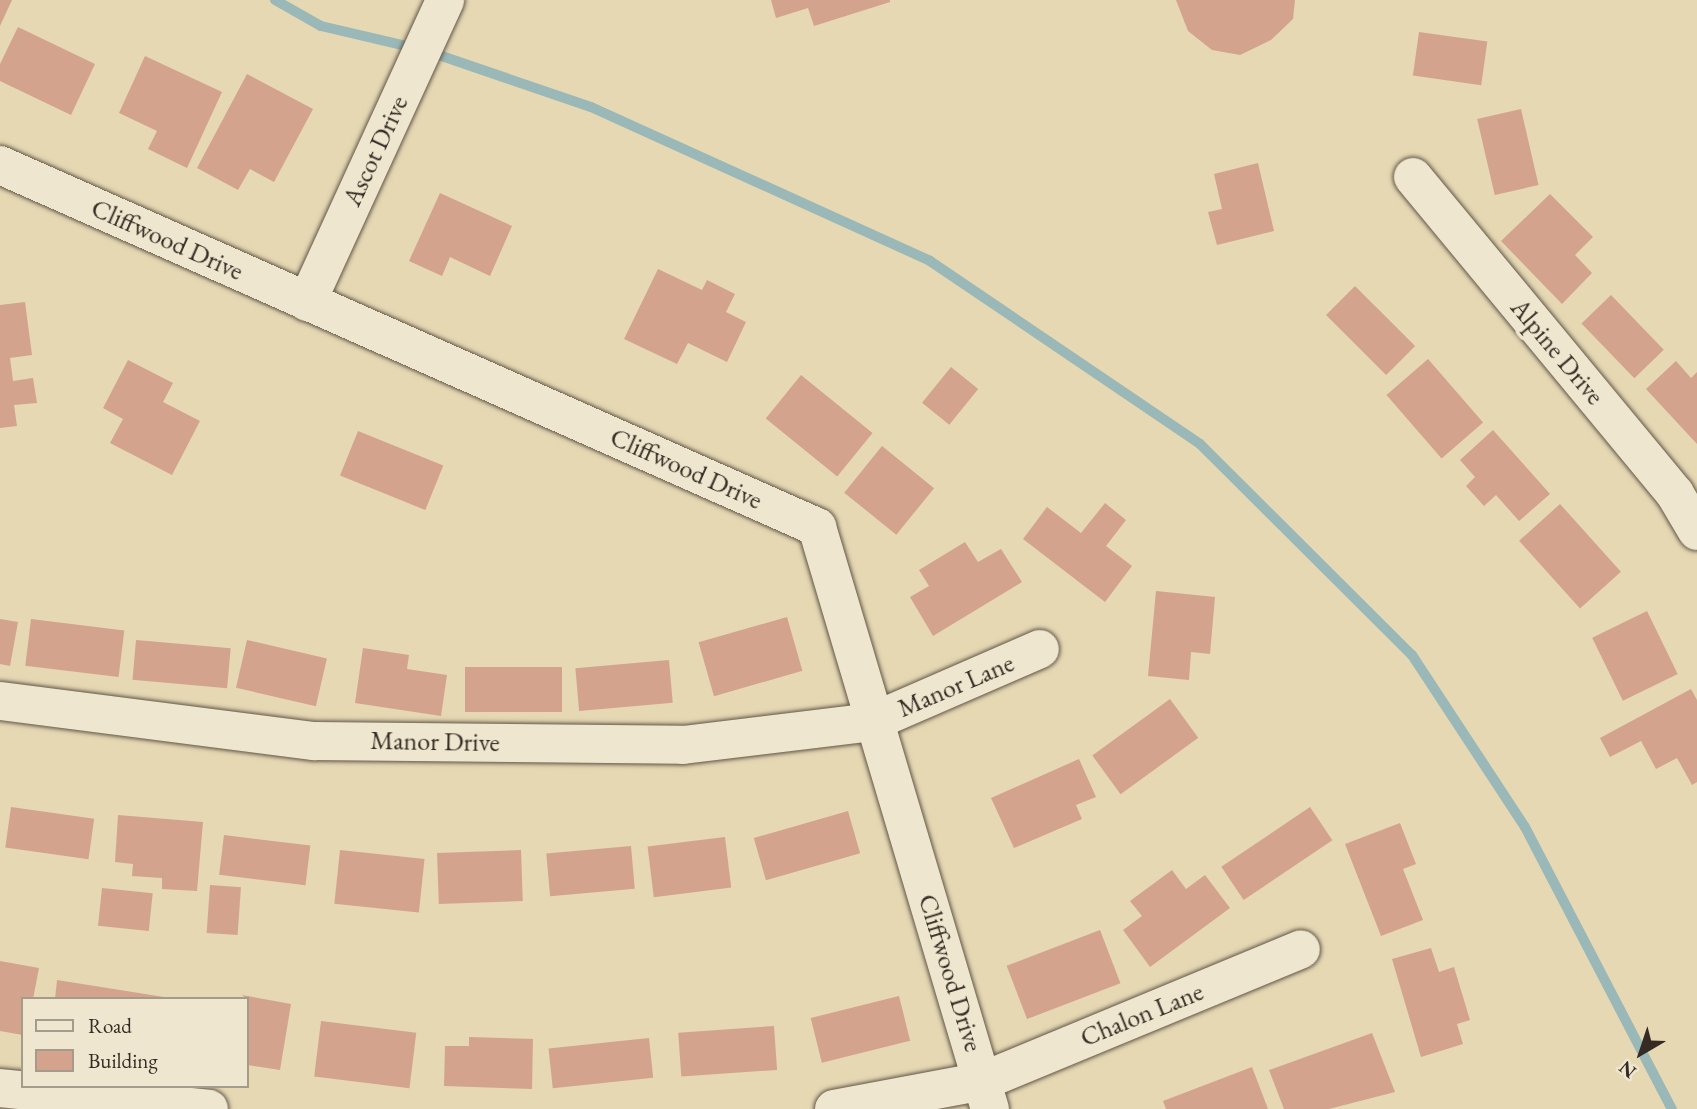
<!DOCTYPE html>
<style>
body{margin:0}
#map{position:relative;width:1697px;height:1109px;overflow:hidden;background:#e5d8b3;font-family:"EB Garamond",serif}
div>[style]{position:absolute}
.stream>*{height:10px;margin:-5px;padding:0 5px;transform-origin:5px;border-radius:5px;background:#99b8b7}
.building>*{inset:0;background:#d4a38d;transform-origin:0 0}
.roads{filter:drop-shadow(0 0 2px #625648) drop-shadow(0 0 2px #625648)}
.minor>*{height:38px;margin:-19px;padding:0 19px;transform-origin:19px;border-radius:19px;background:#eee6ce}
span{translate:-50% -50%;white-space:nowrap;text-align:center;line-height:1.15;-webkit-text-stroke:7px #eee6ce;paint-order:stroke}
.street-label{font-size:26px;color:#362b24}
.legend{position:absolute;left:21px;top:997px;width:228px;height:91px;box-sizing:border-box;background:#eee6ce;border:2px solid #a49b8a;margin:0;padding:9px 12px;list-style:none;font-size:21px;color:#362b24}
.legend li{display:flex;align-items:center;gap:14px;height:35px}
.legend b{width:35px;border:2px solid #a49b8a}
.north{position:absolute;left:1606px;top:1018px;width:70px;height:70px;-webkit-text-stroke:5px #eee6ce;paint-order:stroke;rotate:219deg;font-size:19px;font-weight:700;line-height:28px;text-align:center;color:#362b24}
.north::after{content:'';display:block;margin:auto;width:24px;height:32px;background:#362b24;clip-path:polygon(50% 0,100% 100%,50% 72%,0 100%)}
</style>
<div id="map">
<div class="stream">
<div style="left:275px;top:0;width:53px;rotate:29.5deg"></div>
<div style="left:321px;top:26px;width:97px;rotate:13.2deg"></div>
<div style="left:430px;top:52px;width:170px;rotate:18.9deg"></div>
<div style="left:591px;top:107px;width:372px;rotate:24.4deg"></div>
<div style="left:930px;top:261px;width:326px;rotate:34.1deg"></div>
<div style="left:1200px;top:444px;width:299px;rotate:44.9deg"></div>
<div style="left:1412px;top:655px;width:206px;rotate:56.7deg"></div>
<div style="left:1525px;top:827px;width:318px;rotate:62.5deg"></div>
</div>
<div class="building">
<div style="clip-path:polygon(0 0,12px 0,0 26px)"></div>
<div style="clip-path:polygon(771px 0,890px 0,890px 2px,814px 26px,808px 8px,776px 18px)"></div>
<div style="clip-path:polygon(1176px 0,1295px 0,1293px 19px,1271px 40px,1240px 55px,1212px 50px,1188px 31px)"></div>
<div style="clip-path:polygon(18px 27px,95px 64px,71px 115px,0 81px,0 64px)"></div>
<div style="left:1419px;top:32px;width:69px;height:44px;rotate:8deg"></div>
<div style="clip-path:polygon(145px 56px,222px 92px,187px 168px,148px 149px,157px 131px,119px 113px)"></div>
<div style="clip-path:polygon(247px 74px,313px 109px,274px 182px,250px 169px,238px 190px,197px 168px)"></div>
<div style="left:1521px;top:109px;width:78px;height:45px;rotate:77deg"></div>
<div style="clip-path:polygon(1258px 163px,1274px 231px,1217px 245px,1208px 212px,1222px 209px,1214px 174px)"></div>
<div style="clip-path:polygon(440px 193px,512px 226px,490px 276px,450px 257px,442px 276px,409px 261px)"></div>
<div style="clip-path:polygon(1550px 194px,1593px 237px,1575px 255px,1592px 273px,1562px 304px,1501px 241px)"></div>
<div style="clip-path:polygon(658px 269px,702px 290px,707px 280px,735px 294px,726px 312px,746px 322px,727px 362px,688px 343px,677px 364px,624px 339px)"></div>
<div style="left:1355px;top:286px;width:85px;height:41px;rotate:45deg"></div>
<div style="left:1611px;top:295px;width:76px;height:41px;rotate:46deg"></div>
<div style="clip-path:polygon(25px 302px,32px 355px,10px 358px,13px 381px,33px 378px,37px 403px,14px 405px,17px 426px,0 428px,0 305px)"></div>
<div style="left:1428px;top:359px;width:84px;height:55px;rotate:49deg"></div>
<div style="clip-path:polygon(128px 360px,173px 383px,163px 402px,200px 421px,172px 475px,110px 443px,123px 419px,103px 408px)"></div>
<div style="clip-path:polygon(1676px 361px,1691px 378px,1697px 372px,1697px 444px,1646px 389px)"></div>
<div style="left:951px;top:367px;width:35px;height:46px;rotate:39deg"></div>
<div style="left:801px;top:375px;width:92px;height:56px;rotate:39deg"></div>
<div style="clip-path:polygon(1493px 430px,1550px 494px,1519px 521px,1496px 495px,1484px 506px,1466px 486px,1475px 477px,1460px 460px)"></div>
<div style="left:358px;top:431px;width:92px;height:48px;rotate:22deg"></div>
<div style="left:882px;top:446px;width:67px;height:60px;rotate:39deg"></div>
<div style="clip-path:polygon(1105px 503px,1126px 520px,1106px 546px,1132px 566px,1105px 602px,1023px 539px,1047px 507px,1081px 533px)"></div>
<div style="left:1560px;top:504px;width:91px;height:55px;rotate:48deg"></div>
<div style="clip-path:polygon(965px 542px,978px 562px,1001px 549px,1022px 582px,933px 636px,910px 597px,929px 586px,919px 570px)"></div>
<div style="clip-path:polygon(1156px 591px,1215px 597px,1210px 654px,1191px 652px,1189px 680px,1148px 676px)"></div>
<div style="left:1647px;top:611px;width:70px;height:61px;rotate:64deg"></div>
<div style="left:787px;top:617px;width:56px;height:92px;rotate:74deg"></div>
<div style="clip-path:polygon(0 619px,18px 622px,10px 666px,0 664px)"></div>
<div style="left:31px;top:619px;width:94px;height:47px;rotate:7deg"></div>
<div style="left:136px;top:640px;width:95px;height:40px;rotate:5deg"></div>
<div style="left:247px;top:640px;width:82px;height:49px;rotate:13deg"></div>
<div style="clip-path:polygon(363px 648px,409px 655px,407px 669px,447px 675px,441px 716px,355px 703px)"></div>
<div style="left:669px;top:660px;width:43px;height:94px;rotate:85deg"></div>
<div style="left:562px;top:667px;width:45px;height:97px;rotate:90deg"></div>
<div style="clip-path:polygon(1691px 689px,1697px 700px,1697px 782px,1692px 785px,1677px 758px,1656px 769px,1641px 741px,1610px 757px,1600px 738px)"></div>
<div style="left:1170px;top:699px;width:48px;height:96px;rotate:54deg"></div>
<div style="clip-path:polygon(1079px 759px,1096px 797px,1076px 805px,1082px 819px,1014px 848px,991px 798px)"></div>
<div style="left:11px;top:807px;width:84px;height:41px;rotate:8deg"></div>
<div style="left:1310px;top:807px;width:40px;height:107px;rotate:56deg"></div>
<div style="left:848px;top:811px;width:44px;height:98px;rotate:74deg"></div>
<div style="clip-path:polygon(118px 815px,203px 822px,197px 891px,162px 889px,162px 878px,132px 876px,133px 864px,115px 862px)"></div>
<div style="clip-path:polygon(1400px 823px,1416px 864px,1403px 869px,1423px 920px,1381px 936px,1345px 844px)"></div>
<div style="left:224px;top:835px;width:87px;height:40px;rotate:7deg"></div>
<div style="left:725px;top:837px;width:51px;height:78px;rotate:83deg"></div>
<div style="left:631px;top:846px;width:43px;height:85px;rotate:85deg"></div>
<div style="left:340px;top:850px;width:85px;height:54px;rotate:6deg"></div>
<div style="left:521px;top:850px;width:51px;height:84px;rotate:88deg"></div>
<div style="clip-path:polygon(1172px 870px,1186px 889px,1205px 875px,1230px 908px,1150px 967px,1123px 930px,1142px 916px,1130px 901px)"></div>
<div style="left:210px;top:885px;width:31px;height:48px;rotate:4deg"></div>
<div style="left:102px;top:888px;width:51px;height:38px;rotate:6deg"></div>
<div style="left:1100px;top:930px;width:57px;height:100px;rotate:69deg"></div>
<div style="clip-path:polygon(1431px 948px,1439px 972px,1454px 967px,1470px 1020px,1457px 1024px,1463px 1044px,1421px 1057px,1392px 959px)"></div>
<div style="clip-path:polygon(0 961px,39px 968px,33px 999px,23px 999px,23px 1035px,0 1031px)"></div>
<div style="clip-path:polygon(57px 980px,164px 997px,164px 999px,55px 999px)"></div>
<div style="clip-path:polygon(242px 995px,291px 1004px,280px 1070px,247px 1065px,247px 999px)"></div>
<div style="left:899px;top:996px;width:46px;height:91px;rotate:76deg"></div>
<div style="left:321px;top:1021px;width:96px;height:56px;rotate:7deg"></div>
<div style="left:774px;top:1026px;width:44px;height:96px;rotate:86deg"></div>
<div style="clip-path:polygon(1372px 1033px,1395px 1092px,1329px 1109px,1284px 1109px,1269px 1070px)"></div>
<div style="clip-path:polygon(469px 1037px,533px 1039px,532px 1089px,444px 1086px,445px 1046px,469px 1046px)"></div>
<div style="left:649px;top:1038px;width:40px;height:101px;rotate:84deg"></div>
<div style="clip-path:polygon(1252px 1067px,1268px 1109px,1166px 1109px,1163px 1101px)"></div>
</div>
<div class="roads">
<div class="minor">
<div style="left:0;top:165px;width:894px;rotate:23.9deg"></div>
<div style="left:817px;top:527px;width:607px;rotate:73.45deg"></div>
<div style="left:1413px;top:177px;width:411px;rotate:50.4deg"></div>
<div style="left:1675px;top:494px;width:43px;rotate:59.3deg"></div>
<div style="left:307px;top:302px;width:332px;rotate:-65.4deg"></div>
<div style="left:0;top:701px;width:317px;rotate:7.3deg"></div>
<div style="left:314px;top:741px;width:369px;rotate:0.6deg"></div>
<div style="left:683px;top:745px;width:190px;rotate:-6.9deg"></div>
<div style="left:872px;top:722px;width:183px;rotate:-23.5deg"></div>
<div style="left:0;top:1088px;width:210px;rotate:5.7deg"></div>
<div style="left:834px;top:1109px;width:152px;rotate:-10.6deg"></div>
<div style="left:983px;top:1081px;width:344px;rotate:-22.5deg"></div>
</div>
</div>
<div class="street-label">
<span style="left:376px;top:151px;rotate:-65deg">Ascot Drive</span>
<span style="left:167px;top:240px;rotate:24deg">Cliffwood Drive</span>
<span style="left:1557px;top:352px;rotate:50deg">Alpine Drive</span>
<span style="left:686px;top:469px;rotate:24deg">Cliffwood Drive</span>
<span style="left:956px;top:686px;rotate:-23deg">Manor Lane</span>
<span style="left:435px;top:742px;rotate:1deg">Manor Drive</span>
<span style="left:950px;top:973px;rotate:73deg">Cliffwood Drive</span>
<span style="left:1142px;top:1015px;rotate:-22deg">Chalon Lane</span>
</div>
<ul class="legend">
<li><b style="height:9px;background:#eee6ce"></b>Road</li>
<li><b style="height:19px;background:#d4a38d"></b>Building</li>
</ul>
<div class="north">N</div>
</div>
